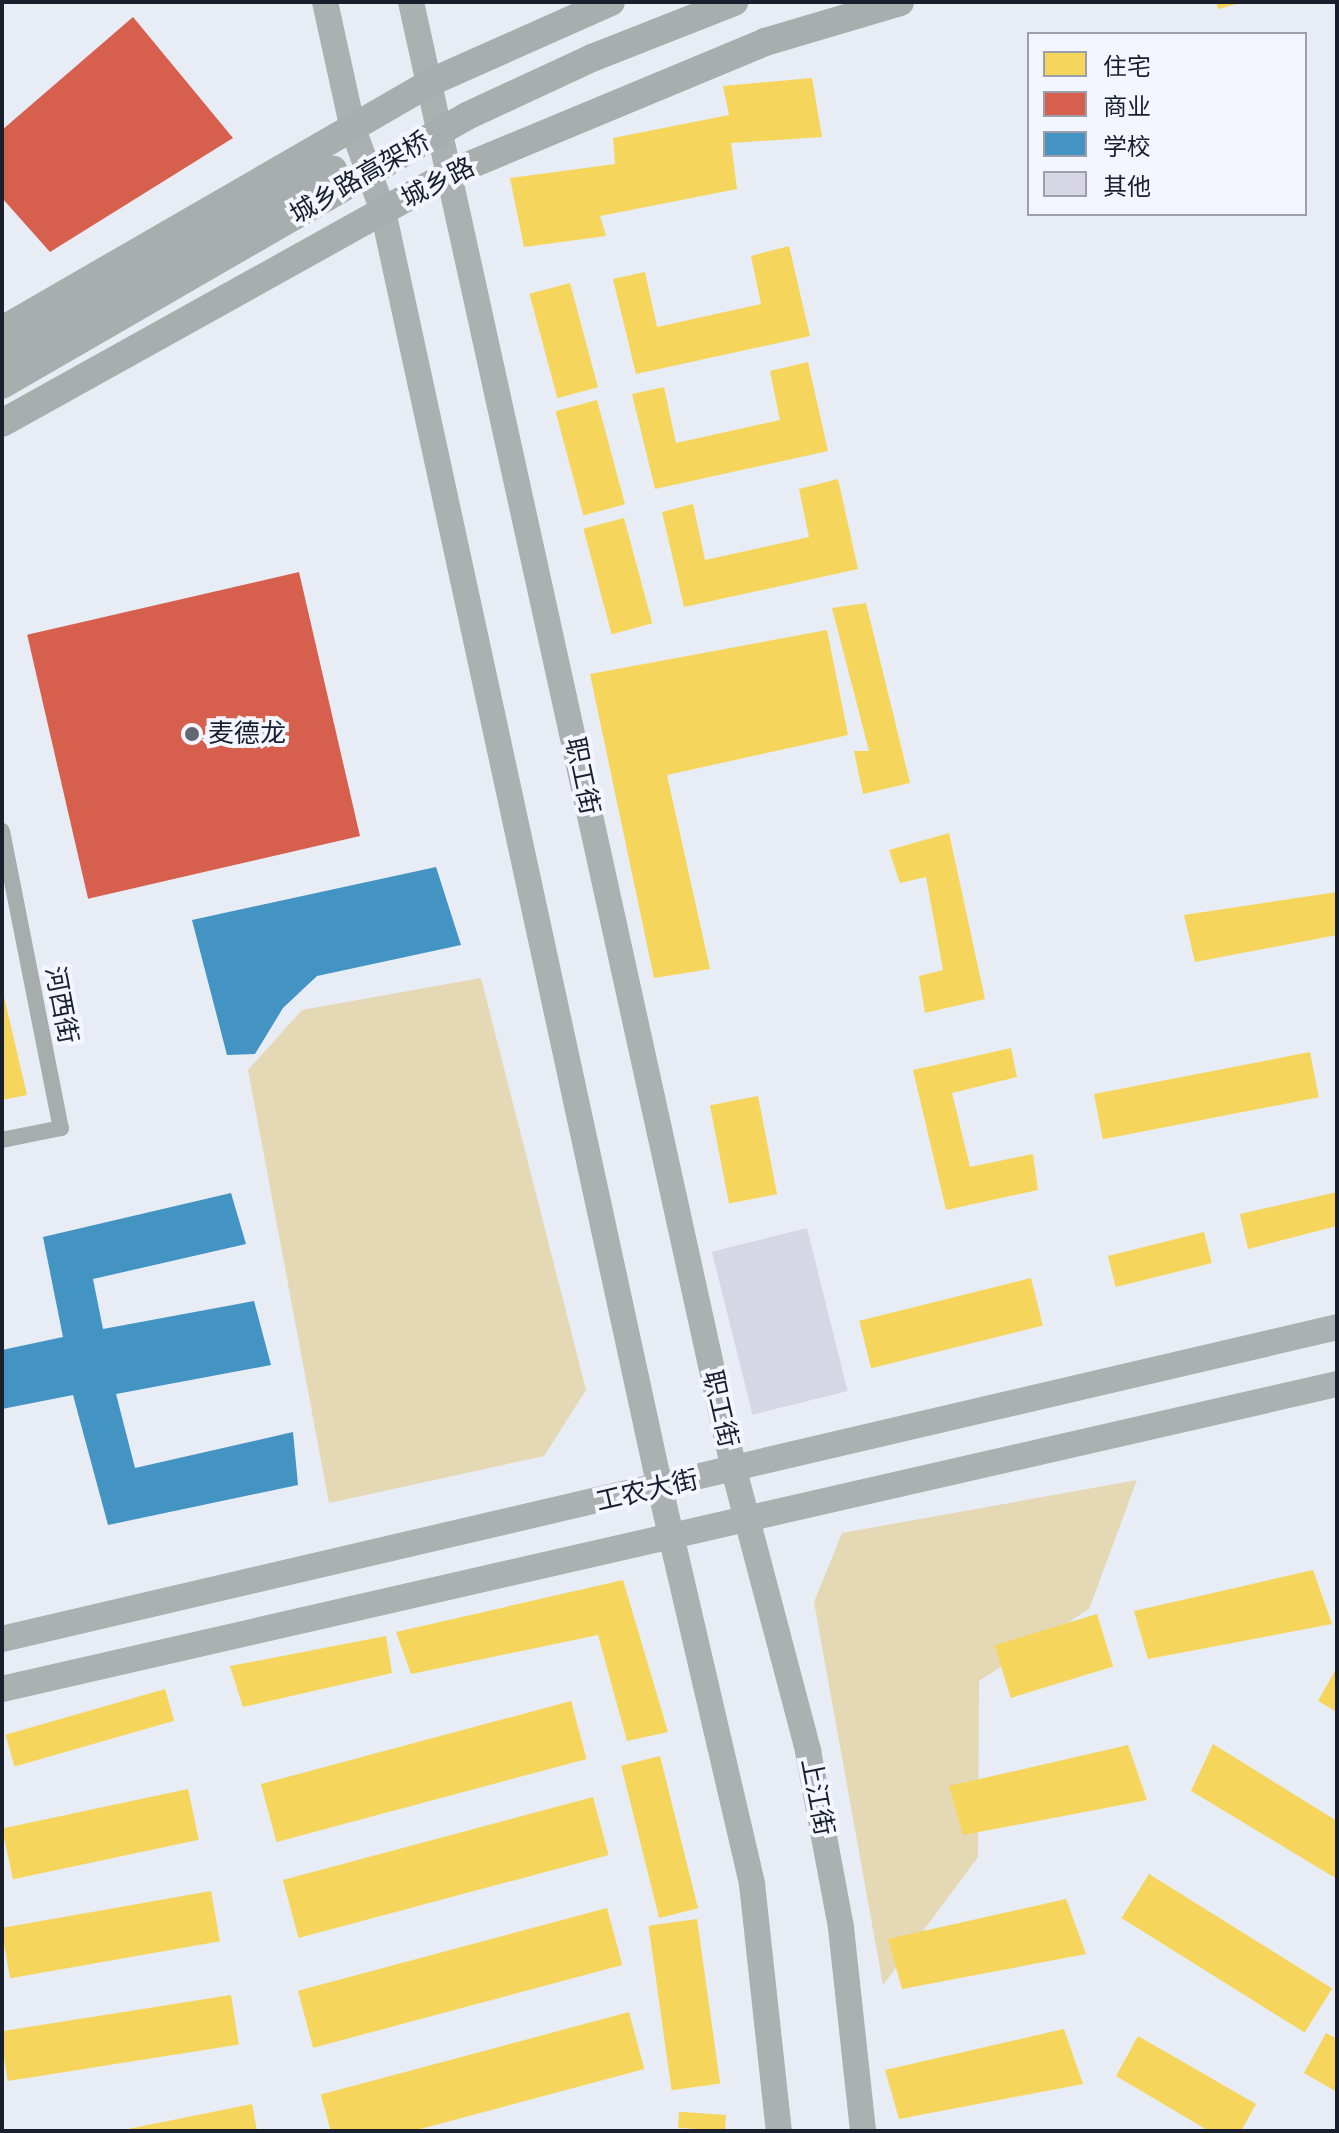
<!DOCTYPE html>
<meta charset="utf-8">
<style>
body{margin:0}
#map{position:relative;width:1339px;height:2133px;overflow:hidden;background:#e8ecf5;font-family:"Fira Sans","Noto Sans SC",sans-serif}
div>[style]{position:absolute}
.green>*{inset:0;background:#e4d8b5}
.homes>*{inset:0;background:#f6d55c;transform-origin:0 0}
.shops>*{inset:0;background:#d6604d;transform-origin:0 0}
.schools>*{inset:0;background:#4393c3}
.building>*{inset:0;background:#d6d6e5;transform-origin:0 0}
.minor>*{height:16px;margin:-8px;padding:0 8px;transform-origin:8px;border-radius:8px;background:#a7adac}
.primary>*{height:26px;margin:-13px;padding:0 13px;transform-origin:13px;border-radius:13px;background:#abb0b1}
.trunk>*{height:28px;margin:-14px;padding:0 14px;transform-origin:14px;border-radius:14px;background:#a8aeae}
.trunk-bridge>*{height:28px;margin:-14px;padding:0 14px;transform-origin:14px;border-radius:14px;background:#a8aeae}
.dots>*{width:22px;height:22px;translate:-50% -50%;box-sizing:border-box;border:4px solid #f3f6ff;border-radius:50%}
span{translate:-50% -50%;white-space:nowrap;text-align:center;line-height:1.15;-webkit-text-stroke:8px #f3f6ff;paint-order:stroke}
.street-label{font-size:26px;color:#1a1f2d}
.poi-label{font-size:26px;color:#1a1f2d}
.left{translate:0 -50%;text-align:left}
.frame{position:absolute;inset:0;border:4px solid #1a1f2d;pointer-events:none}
.legend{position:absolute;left:1027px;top:32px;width:280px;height:184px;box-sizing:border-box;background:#f3f6ff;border:2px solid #9ca0ab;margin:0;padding:10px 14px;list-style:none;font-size:24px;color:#1a1f2d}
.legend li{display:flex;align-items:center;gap:16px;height:40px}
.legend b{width:40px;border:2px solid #9ca0ab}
</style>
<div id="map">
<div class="green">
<div style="clip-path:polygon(481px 978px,586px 1390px,544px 1456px,329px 1503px,248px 1070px,302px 1010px)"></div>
<div style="clip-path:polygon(1137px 1480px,1089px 1609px,979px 1681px,978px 1857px,883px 1985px,814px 1602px,842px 1533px)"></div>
</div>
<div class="homes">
<div style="clip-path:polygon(1216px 2px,1241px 2px,1241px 3px,1218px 9px)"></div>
<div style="clip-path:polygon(812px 78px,822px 137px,731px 143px,737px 189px,600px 216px,606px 236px,524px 247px,510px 178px,615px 164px,613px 138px,729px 115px,723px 86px)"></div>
<div style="clip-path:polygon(789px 246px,810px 336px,636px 374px,613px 279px,645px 272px,657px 327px,761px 304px,751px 256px)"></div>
<div style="left:570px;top:283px;width:108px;height:42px;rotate:75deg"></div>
<div style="clip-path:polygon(808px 362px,828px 451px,655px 489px,632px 394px,664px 387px,676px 443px,780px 420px,770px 371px)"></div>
<div style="left:597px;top:400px;width:108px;height:43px;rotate:75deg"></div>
<div style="clip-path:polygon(838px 479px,858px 569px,684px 607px,662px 512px,693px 504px,705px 560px,809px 537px,799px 489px)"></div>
<div style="left:624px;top:518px;width:109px;height:42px;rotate:75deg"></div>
<div style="clip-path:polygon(866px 603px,910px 783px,863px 794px,854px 751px,869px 751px,832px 608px)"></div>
<div style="clip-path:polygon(827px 630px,848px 735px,667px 775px,710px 969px,654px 978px,590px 674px)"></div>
<div style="clip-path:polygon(949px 833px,985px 999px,925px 1013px,919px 976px,943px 970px,926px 877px,900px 883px,889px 850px)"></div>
<div style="clip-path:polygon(1337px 892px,1337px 935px,1195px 962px,1184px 915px)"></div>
<div style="clip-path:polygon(2px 988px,27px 1095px,2px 1100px)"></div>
<div style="clip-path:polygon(1011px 1048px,1017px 1077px,952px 1093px,970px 1167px,1033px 1154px,1038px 1190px,946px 1210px,913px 1070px)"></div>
<div style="left:1310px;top:1052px;width:46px;height:220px;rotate:79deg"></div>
<div style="left:758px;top:1096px;width:100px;height:49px;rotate:79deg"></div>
<div style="clip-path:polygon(1337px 1192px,1337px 1226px,1248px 1249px,1240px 1214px)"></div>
<div style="left:1204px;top:1232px;width:32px;height:99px;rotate:76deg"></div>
<div style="left:1031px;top:1278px;width:49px;height:177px;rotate:76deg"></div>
<div style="clip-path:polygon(1313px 1570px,1332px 1624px,1148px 1659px,1134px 1611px)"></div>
<div style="clip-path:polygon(623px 1580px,668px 1732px,627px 1741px,598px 1635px,411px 1674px,396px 1632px)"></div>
<div style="left:1097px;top:1614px;width:55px;height:107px;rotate:73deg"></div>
<div style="clip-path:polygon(386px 1636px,392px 1673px,243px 1707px,230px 1666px)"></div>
<div style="clip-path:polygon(1337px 1667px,1337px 1712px,1318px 1701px)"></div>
<div style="left:165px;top:1689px;width:33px;height:166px;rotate:74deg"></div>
<div style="left:571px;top:1701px;width:60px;height:321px;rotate:75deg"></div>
<div style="clip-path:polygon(1213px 1744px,1337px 1821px,1337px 1879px,1191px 1791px)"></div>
<div style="clip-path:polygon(1128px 1745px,1147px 1800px,963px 1835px,949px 1786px)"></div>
<div style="left:660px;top:1756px;width:157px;height:40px;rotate:76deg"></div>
<div style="left:188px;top:1789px;width:52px;height:190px;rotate:78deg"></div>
<div style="left:593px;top:1797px;width:60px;height:321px;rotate:75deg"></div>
<div style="left:1149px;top:1874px;width:216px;height:52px;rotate:32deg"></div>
<div style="left:211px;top:1891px;width:51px;height:213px;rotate:80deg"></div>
<div style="clip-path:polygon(1066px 1899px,1086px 1954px,902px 1989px,888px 1939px)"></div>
<div style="left:607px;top:1908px;width:59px;height:320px;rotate:75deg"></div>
<div style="left:697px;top:1919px;width:166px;height:49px;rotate:82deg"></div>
<div style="left:231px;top:1995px;width:50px;height:234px;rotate:81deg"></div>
<div style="left:629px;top:2012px;width:59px;height:319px;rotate:75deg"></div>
<div style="clip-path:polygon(1064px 2029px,1083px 2084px,899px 2119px,885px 2070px)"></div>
<div style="clip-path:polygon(1326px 2033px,1337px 2039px,1337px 2092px,1304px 2073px)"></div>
<div style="clip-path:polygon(1138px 2036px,1256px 2104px,1241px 2131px,1209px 2131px,1116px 2076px)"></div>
<div style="clip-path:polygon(252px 2104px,257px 2131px,123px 2131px,123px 2130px)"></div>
<div style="left:726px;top:2115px;width:16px;height:47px;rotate:94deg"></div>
</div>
<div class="shops">
<div style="clip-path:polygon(133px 17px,233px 138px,50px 252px,2px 198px,2px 130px)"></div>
<div style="left:299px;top:572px;width:271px;height:279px;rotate:77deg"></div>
</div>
<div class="schools">
<div style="clip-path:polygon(436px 867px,461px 945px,317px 976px,283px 1008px,255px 1054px,227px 1055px,192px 920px)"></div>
<div style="clip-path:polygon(231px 1193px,246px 1244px,93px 1279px,103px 1329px,254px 1301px,271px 1365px,116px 1394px,135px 1468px,293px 1432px,298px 1485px,108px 1525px,73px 1395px,2px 1409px,2px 1350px,63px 1337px,43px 1237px)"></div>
</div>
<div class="building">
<div style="left:807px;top:1228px;width:168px;height:98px;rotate:76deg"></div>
</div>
<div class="minor">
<div style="left:2px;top:831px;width:303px;rotate:78.8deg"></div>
<div style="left:61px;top:1128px;width:60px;rotate:168.5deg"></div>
</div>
<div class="primary">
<div style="left:325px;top:2px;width:130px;rotate:77.6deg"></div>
<div style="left:353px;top:129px;width:87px;rotate:69.9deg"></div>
<div style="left:383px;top:211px;width:1307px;rotate:77.76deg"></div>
<div style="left:660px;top:1488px;width:407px;rotate:76.9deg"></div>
<div style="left:752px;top:1884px;width:248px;rotate:83.8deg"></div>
<div style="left:411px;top:2px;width:1503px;rotate:77.59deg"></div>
<div style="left:734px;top:1470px;width:291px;rotate:75.2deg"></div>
<div style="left:808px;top:1751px;width:180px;rotate:79.4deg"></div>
<div style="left:841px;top:1928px;width:204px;rotate:83.8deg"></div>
<div style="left:2px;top:1639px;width:1371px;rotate:-13.15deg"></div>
<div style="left:2px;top:1689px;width:1369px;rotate:-12.87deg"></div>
</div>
<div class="trunk">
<div style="left:2px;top:330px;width:496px;rotate:-30deg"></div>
<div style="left:431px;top:82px;width:197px;rotate:-24deg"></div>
<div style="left:2px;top:423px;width:516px;rotate:-29.1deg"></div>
<div style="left:453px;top:172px;width:338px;rotate:-22.6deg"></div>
<div style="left:765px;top:42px;width:141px;rotate:-16.5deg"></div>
</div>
<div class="trunk-bridge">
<div style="left:2px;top:360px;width:382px;rotate:-29.9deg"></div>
<div style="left:2px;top:385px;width:537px;rotate:-30.05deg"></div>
<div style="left:467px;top:116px;width:138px;rotate:-24.9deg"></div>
<div style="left:592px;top:58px;width:153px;rotate:-21.5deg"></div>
</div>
<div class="dots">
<div style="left:192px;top:734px;background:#626773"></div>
</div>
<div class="street-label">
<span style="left:360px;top:178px;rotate:-30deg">城乡路高架桥</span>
<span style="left:438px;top:183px;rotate:-27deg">城乡路</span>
<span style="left:582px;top:776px;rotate:78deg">职工街</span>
<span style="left:61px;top:1005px;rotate:79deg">河西街</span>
<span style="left:720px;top:1409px;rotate:77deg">职工街</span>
<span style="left:647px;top:1491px;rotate:-13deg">工农大街</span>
<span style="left:817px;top:1797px;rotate:79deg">上江街</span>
</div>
<div class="poi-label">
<span class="left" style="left:208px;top:734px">麦德龙</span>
</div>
<div class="frame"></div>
<ul class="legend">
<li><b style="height:22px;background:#f6d55c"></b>住宅</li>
<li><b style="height:22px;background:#d6604d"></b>商业</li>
<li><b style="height:22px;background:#4393c3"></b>学校</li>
<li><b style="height:22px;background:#d6d6e5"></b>其他</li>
</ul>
</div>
